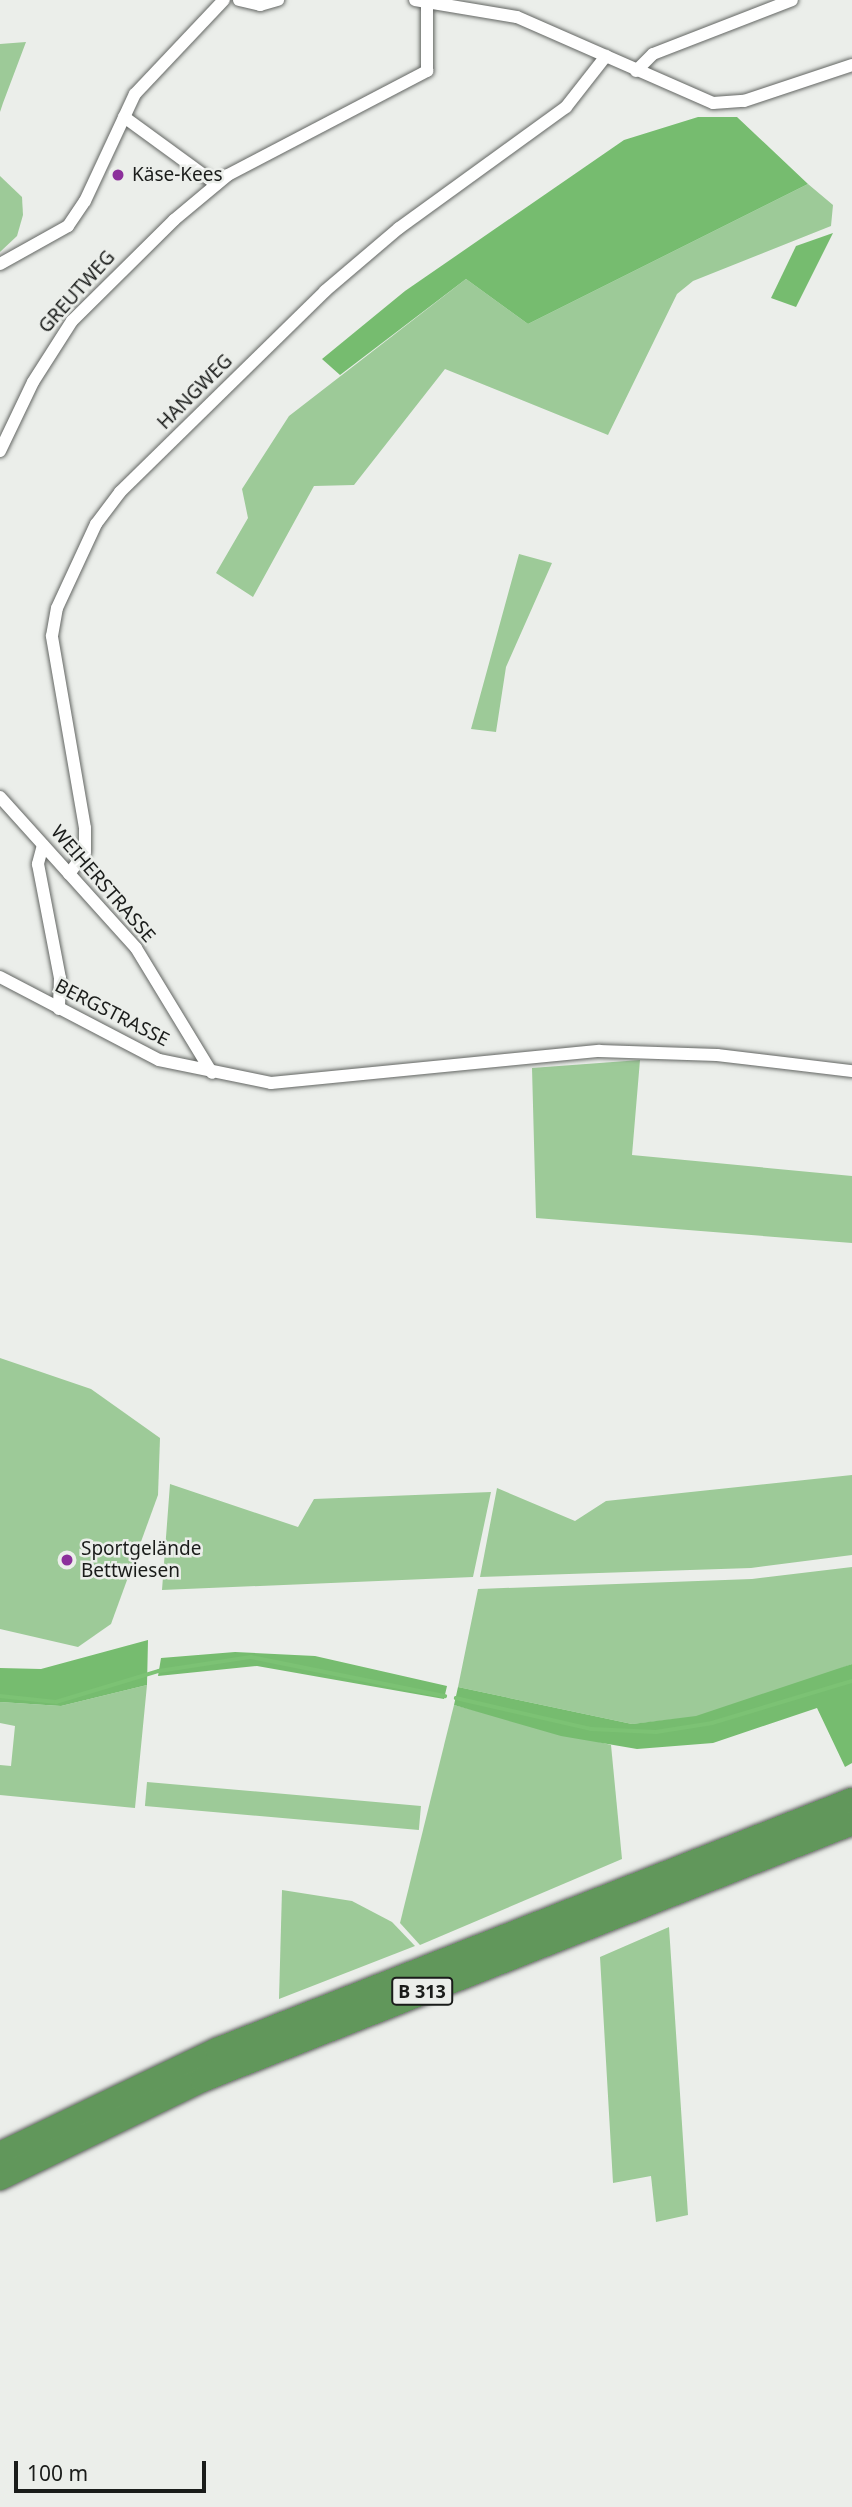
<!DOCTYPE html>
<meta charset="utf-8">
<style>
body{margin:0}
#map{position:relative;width:852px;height:2507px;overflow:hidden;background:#ebeeea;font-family:"Noto Sans",sans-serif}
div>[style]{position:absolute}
.green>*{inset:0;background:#9dca98;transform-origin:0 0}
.forest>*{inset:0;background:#76bc6f}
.stream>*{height:3.5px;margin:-1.75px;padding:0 1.75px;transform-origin:1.75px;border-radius:1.75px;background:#7cc274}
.roads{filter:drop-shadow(0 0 2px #636663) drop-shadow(0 0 2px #636663)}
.street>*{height:12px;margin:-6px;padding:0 6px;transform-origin:6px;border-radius:6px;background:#fff}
.highway>*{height:24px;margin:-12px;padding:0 12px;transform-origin:12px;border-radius:12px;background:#61975b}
.dots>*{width:19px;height:19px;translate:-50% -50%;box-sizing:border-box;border:4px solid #ebeeea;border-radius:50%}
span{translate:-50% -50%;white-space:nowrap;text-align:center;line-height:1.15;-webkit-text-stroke:5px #ebeeea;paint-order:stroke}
.shield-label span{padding:2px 5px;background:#ebeeea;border:2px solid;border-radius:5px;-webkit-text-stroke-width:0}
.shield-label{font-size:18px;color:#1a1c1a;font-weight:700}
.poi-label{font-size:19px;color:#1a1c1a}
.left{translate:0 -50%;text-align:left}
.street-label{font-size:19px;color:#1a1c1a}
.scale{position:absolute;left:14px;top:2461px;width:192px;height:32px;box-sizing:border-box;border:4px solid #1a1c1a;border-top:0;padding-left:9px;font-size:21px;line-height:24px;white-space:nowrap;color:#1a1c1a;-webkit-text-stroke:5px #ebeeea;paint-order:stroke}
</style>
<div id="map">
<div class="green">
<div style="clip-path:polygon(26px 42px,3px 103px,0 112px,0 44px)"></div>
<div style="clip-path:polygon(0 176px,22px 197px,23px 215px,17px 236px,0 252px)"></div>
<div style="clip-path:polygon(808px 184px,833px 205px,831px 226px,693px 281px,677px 294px,608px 435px,445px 369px,354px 485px,314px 486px,253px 597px,216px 573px,248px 518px,242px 489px,289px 416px,466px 279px,528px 324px)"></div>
<div style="clip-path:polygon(519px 554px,552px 563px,506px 667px,496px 732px,471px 729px)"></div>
<div style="clip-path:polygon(640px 1060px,632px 1155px,852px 1176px,852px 1243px,536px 1218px,532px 1068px)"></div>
<div style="clip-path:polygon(0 1358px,91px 1389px,160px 1438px,158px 1495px,111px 1624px,78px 1647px,0 1629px)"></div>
<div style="clip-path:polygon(852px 1475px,852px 1555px,751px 1568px,480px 1577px,497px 1488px,575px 1521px,606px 1501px)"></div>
<div style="clip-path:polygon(170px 1484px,298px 1527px,314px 1499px,491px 1492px,473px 1577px,162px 1590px)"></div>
<div style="clip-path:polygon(852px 1567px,852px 1664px,791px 1688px,696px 1717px,632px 1724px,458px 1687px,478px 1589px,752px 1579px)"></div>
<div style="clip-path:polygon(147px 1685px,135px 1808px,0 1795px,0 1765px,11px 1766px,15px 1726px,0 1723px,0 1702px,61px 1706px)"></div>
<div style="clip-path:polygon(454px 1705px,611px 1745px,622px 1859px,420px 1945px,400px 1923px)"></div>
<div style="left:147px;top:1782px;width:275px;height:24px;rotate:5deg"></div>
<div style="clip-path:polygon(282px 1890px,352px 1901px,392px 1922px,415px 1946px,279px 1999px)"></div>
<div style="clip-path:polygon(669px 1927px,688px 2215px,656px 2222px,651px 2176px,613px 2183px,600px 1957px)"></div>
</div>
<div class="forest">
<div style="clip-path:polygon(698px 117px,737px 117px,808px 184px,528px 324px,466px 279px,340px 375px,322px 359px,405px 291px,624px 140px)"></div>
<div style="clip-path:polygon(833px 233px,796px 307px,771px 298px,796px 246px)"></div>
<div style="clip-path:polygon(148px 1640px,147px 1685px,61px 1706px,0 1702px,0 1668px,41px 1669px)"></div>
<div style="clip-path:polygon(235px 1652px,315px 1656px,447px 1686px,444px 1699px,257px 1666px,158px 1676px,161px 1658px)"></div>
<div style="clip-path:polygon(852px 1664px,852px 1763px,845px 1767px,817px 1708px,713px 1743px,637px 1749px,561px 1736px,454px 1705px,458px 1687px,632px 1724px,696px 1716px)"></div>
</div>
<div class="stream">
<div style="left:0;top:1696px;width:56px;rotate:6.1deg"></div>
<div style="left:56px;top:1702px;width:108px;rotate:-16.8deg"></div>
<div style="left:159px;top:1671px;width:93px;rotate:-8.7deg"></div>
<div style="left:251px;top:1657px;width:198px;rotate:11.4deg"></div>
<div style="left:456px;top:1698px;width:139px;rotate:12.9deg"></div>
<div style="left:591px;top:1729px;width:65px;rotate:2.6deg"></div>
<div style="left:656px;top:1732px;width:57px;rotate:-9.1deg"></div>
<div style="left:712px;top:1723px;width:146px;rotate:-16.7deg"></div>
</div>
<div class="roads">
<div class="street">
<div style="left:239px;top:0;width:22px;rotate:13deg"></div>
<div style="left:260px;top:5px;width:19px;rotate:-16deg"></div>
<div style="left:415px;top:0;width:103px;rotate:9.5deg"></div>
<div style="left:517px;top:17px;width:214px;rotate:23.7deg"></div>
<div style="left:713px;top:103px;width:31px;rotate:-4deg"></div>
<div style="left:744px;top:101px;width:114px;rotate:-18.4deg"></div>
<div style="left:636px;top:71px;width:24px;rotate:-45deg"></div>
<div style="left:653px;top:54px;width:149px;rotate:-21.2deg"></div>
<div style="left:124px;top:117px;width:114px;rotate:36.1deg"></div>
<div style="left:0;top:264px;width:78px;rotate:-29.2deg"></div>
<div style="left:68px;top:226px;width:30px;rotate:-56deg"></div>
<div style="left:85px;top:201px;width:118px;rotate:-65deg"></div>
<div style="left:135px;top:94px;width:129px;rotate:-46.6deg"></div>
<div style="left:0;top:451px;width:76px;rotate:-64.4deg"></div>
<div style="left:33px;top:382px;width:72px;rotate:-57.4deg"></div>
<div style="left:72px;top:321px;width:144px;rotate:-44.7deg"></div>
<div style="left:174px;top:220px;width:70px;rotate:-39.8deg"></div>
<div style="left:228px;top:175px;width:225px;rotate:-27.6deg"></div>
<div style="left:427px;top:71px;width:70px;rotate:-90deg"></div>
<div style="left:0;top:797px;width:203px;rotate:48deg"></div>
<div style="left:136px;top:948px;width:146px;rotate:58.7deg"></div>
<div style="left:43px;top:845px;width:20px;rotate:105deg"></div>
<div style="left:38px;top:864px;width:116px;rotate:79.1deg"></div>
<div style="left:60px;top:978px;width:31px;rotate:92deg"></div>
<div style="left:69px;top:874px;width:27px;rotate:-54deg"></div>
<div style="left:85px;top:852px;width:24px;rotate:-90deg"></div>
<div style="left:85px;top:828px;width:195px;rotate:-99.8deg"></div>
<div style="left:52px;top:636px;width:28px;rotate:-80deg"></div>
<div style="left:57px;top:608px;width:93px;rotate:-65.1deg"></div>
<div style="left:96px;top:524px;width:40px;rotate:-53deg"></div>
<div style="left:120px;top:492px;width:287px;rotate:-44.4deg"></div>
<div style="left:325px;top:291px;width:97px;rotate:-40.4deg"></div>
<div style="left:399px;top:228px;width:206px;rotate:-35.9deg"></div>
<div style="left:566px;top:107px;width:65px;rotate:-51.9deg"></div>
<div style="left:0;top:977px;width:179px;rotate:27.6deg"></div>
<div style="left:159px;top:1060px;width:114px;rotate:11.6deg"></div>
<div style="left:271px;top:1083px;width:330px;rotate:-5.6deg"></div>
<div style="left:599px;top:1051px;width:118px;rotate:1.9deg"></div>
<div style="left:717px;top:1055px;width:136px;rotate:6.8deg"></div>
</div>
<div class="highway">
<div style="left:0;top:2154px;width:241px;rotate:-25.6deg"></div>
<div style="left:217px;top:2050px;width:682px;rotate:-21.49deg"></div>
<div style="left:0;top:2178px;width:225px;rotate:-25.9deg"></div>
<div style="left:202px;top:2080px;width:699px;rotate:-21.57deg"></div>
</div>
</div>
<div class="dots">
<div style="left:118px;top:175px;background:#8c309b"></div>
<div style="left:67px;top:1560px;background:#8c309b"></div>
</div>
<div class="shield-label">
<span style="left:422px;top:1991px">B 313</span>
</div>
<div class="poi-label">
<span class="left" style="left:132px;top:175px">Käse-Kees</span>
<span class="left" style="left:81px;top:1560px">Sportgelände<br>Bettwiesen</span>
</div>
<div class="street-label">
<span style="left:77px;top:292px;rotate:-48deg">GREUTWEG</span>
<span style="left:195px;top:392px;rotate:-45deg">HANGWEG</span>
<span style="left:103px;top:884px;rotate:49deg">WEIHERSTRASSE</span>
<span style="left:112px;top:1013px;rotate:27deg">BERGSTRASSE</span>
</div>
<div class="scale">100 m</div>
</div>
